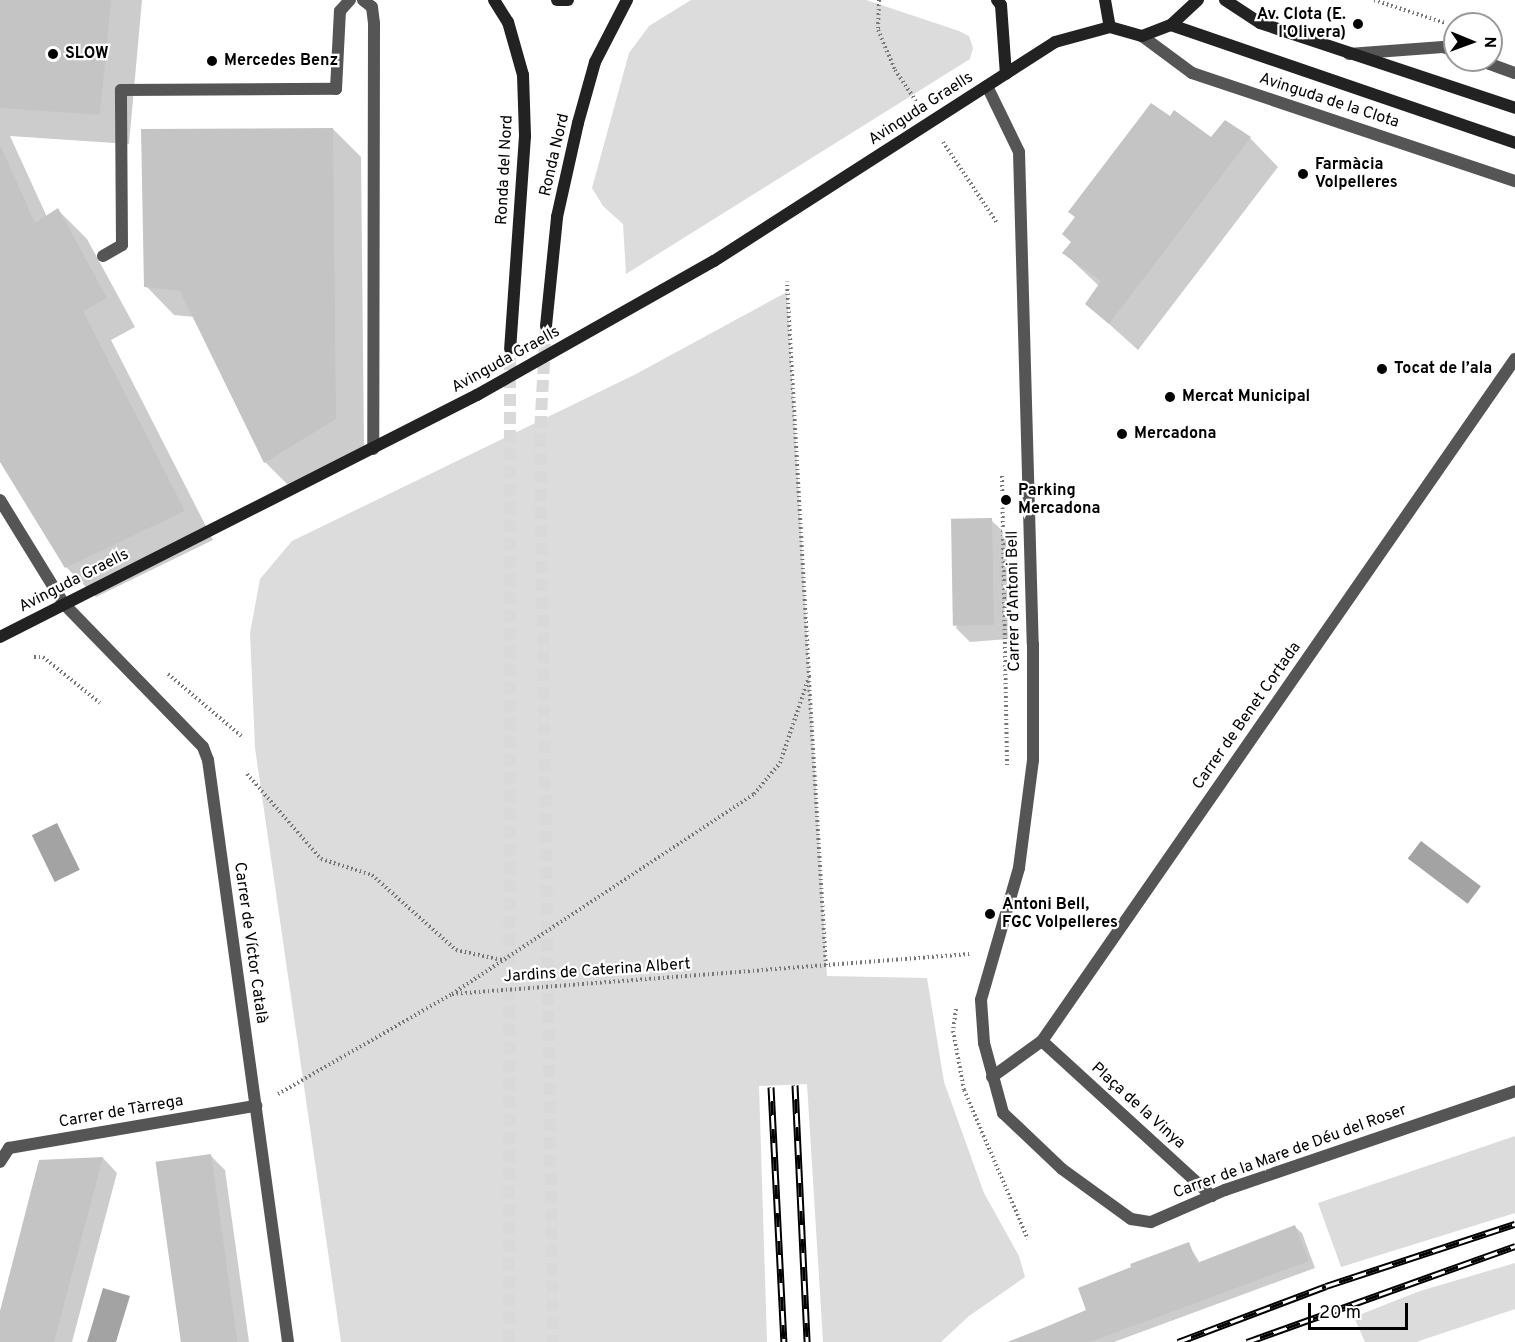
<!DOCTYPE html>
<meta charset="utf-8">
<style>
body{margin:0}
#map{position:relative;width:1515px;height:1342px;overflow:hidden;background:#fff;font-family:Overpass,sans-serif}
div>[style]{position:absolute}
.green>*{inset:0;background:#dcdcdc}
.water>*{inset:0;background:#a3a3a3;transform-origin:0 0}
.shadow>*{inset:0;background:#0003}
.building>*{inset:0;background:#c4c4c4;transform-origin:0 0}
.secondary-tunnel>*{height:12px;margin-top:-6px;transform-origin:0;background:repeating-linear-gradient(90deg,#d9d9d9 0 12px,transparent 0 18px)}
.path>*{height:4px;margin-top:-2px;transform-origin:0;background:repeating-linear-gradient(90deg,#777 0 1.5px,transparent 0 4.5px)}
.lane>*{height:12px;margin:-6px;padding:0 6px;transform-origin:6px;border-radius:6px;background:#555}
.street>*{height:12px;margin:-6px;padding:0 6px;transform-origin:6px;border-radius:6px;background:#555}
.secondary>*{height:12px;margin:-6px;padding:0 6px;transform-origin:6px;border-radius:6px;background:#222}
.rail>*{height:7px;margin-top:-3.5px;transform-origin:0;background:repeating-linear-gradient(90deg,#fff 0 14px,#000 0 28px);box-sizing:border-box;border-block:2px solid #000}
.dots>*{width:16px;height:16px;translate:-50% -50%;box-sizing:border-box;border:3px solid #fff;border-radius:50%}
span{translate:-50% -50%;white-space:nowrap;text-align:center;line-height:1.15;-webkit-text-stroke:4.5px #fff;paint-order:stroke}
.poi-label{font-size:16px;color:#000;font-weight:700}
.right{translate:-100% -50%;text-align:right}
.left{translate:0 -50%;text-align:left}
.street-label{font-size:16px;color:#000}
.north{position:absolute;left:1443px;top:12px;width:60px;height:60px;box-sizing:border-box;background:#fff;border:2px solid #999;border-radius:50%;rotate:91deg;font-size:16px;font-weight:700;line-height:24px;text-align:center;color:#000}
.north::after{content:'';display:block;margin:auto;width:21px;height:27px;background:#000;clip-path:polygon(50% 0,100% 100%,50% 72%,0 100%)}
.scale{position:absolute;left:1308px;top:1303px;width:100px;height:27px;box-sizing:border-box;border:3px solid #000;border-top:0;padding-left:8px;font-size:18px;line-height:21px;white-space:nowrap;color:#000;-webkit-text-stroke:4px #fff;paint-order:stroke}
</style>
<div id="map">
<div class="green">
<div style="clip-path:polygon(691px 0,866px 0,959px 31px,969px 36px,973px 48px,970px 59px,626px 274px,623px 224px,603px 206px,592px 188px,629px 53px,649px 26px)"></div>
<div style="clip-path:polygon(787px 292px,827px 976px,927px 978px,944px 1082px,984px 1193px,1019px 1256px,1025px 1277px,969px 1316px,941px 1342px,823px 1342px,807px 1084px,759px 1086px,767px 1342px,341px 1342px,255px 748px,250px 633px,260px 579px,292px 541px,636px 374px)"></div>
<div style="clip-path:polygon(1515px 1136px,1515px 1213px,1341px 1267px,1318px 1203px)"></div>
<div style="clip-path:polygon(1515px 1263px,1515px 1309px,1416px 1342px,1365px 1342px,1354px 1317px,1420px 1291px)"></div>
</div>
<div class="water">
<div style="left:57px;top:823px;width:52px;height:28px;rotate:64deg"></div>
<div style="left:1421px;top:841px;width:75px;height:22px;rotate:37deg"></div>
<div style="clip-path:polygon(103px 1288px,130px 1296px,116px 1342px,87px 1342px)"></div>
</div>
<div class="shadow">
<div style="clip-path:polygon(0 0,142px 0,129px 144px,10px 136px,47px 217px,58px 210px,87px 239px,135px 327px,111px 340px,213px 540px,96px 597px,66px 567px,0 457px)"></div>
<div style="clip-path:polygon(1170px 118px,1211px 139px,1225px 122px,1251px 139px,1278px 167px,1138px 350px,1087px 304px,1099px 286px,1064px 253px,1073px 242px,1076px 218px,1070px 212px)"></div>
<div style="clip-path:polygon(333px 129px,361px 157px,364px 447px,293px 490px,265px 462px,194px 317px,174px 315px,146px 286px)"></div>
<div style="clip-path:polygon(991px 520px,1006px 534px,1008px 639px,970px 642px,956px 628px)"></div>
<div style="clip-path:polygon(211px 1156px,225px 1170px,249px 1342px,181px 1342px)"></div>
<div style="clip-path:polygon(103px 1158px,117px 1173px,72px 1342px,0 1342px,0 1317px,40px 1161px)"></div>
<div style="clip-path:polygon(1295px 1227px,1302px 1233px,1315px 1268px,1114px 1342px,1007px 1342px,1088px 1311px,1188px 1244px,1200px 1263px)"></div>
</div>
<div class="building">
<div style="clip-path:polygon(0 0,111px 0,100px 115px,0 108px)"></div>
<div style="clip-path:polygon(1151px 103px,1170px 116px,1174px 110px,1211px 137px,1225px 120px,1251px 137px,1109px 324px,1085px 304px,1101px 281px,1062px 253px,1071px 242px,1062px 234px,1075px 217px,1068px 212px)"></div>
<div style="clip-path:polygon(333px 128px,336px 419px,264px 463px,180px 291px,144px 287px,141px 129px)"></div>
<div style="clip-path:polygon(0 145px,35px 223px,58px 208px,107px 298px,83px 311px,185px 511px,65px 568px,0 462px)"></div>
<div style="left:992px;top:518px;width:107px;height:41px;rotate:89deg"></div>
<div style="left:211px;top:1154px;width:190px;height:56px;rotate:82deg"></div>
<div style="clip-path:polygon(103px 1157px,54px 1342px,0 1342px,0 1311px,39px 1160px)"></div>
<div style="clip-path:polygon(1295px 1225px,1309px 1261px,1090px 1342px,1010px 1342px,1086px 1310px,1078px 1288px,1131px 1267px,1130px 1264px,1189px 1242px,1197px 1263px)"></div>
</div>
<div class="secondary-tunnel">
<div style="left:546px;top:326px;width:109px;rotate:93.2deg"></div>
<div style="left:540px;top:435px;width:907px;rotate:89.18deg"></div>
<div style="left:509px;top:1342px;width:994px;rotate:-89.94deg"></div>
</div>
<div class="path">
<div style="left:879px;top:0;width:30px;rotate:92deg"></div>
<div style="left:878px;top:30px;width:43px;rotate:67deg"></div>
<div style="left:895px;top:70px;width:40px;rotate:56deg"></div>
<div style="left:1374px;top:0;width:75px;rotate:17.9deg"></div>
<div style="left:943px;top:142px;width:97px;rotate:56.3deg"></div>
<div style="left:1002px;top:476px;width:289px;rotate:89deg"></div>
<div style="left:34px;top:657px;width:9px"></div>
<div style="left:43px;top:657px;width:73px;rotate:38.9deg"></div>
<div style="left:168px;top:674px;width:96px;rotate:40.3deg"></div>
<div style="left:809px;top:681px;width:285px;rotate:86.6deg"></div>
<div style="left:247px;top:774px;width:113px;rotate:49deg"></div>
<div style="left:321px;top:859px;width:53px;rotate:17.4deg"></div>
<div style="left:372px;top:875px;width:113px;rotate:41.8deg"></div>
<div style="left:456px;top:950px;width:47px;rotate:12.3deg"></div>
<div style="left:452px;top:994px;width:362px;rotate:-33.5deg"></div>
<div style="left:754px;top:794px;width:40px;rotate:-50deg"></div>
<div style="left:780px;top:763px;width:91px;rotate:-71.4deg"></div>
<div style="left:809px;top:677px;width:396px;rotate:-93.2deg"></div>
<div style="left:956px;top:1009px;width:22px;rotate:98deg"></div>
<div style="left:953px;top:1031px;width:60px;rotate:79.4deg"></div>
<div style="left:964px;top:1090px;width:162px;rotate:66.8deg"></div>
<div style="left:278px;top:1094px;width:201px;rotate:-29.9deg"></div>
<div style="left:452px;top:994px;width:519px;rotate:-4.42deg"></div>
</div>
<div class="lane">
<div style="left:363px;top:0;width:11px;rotate:38deg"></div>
<div style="left:372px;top:7px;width:16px;rotate:83deg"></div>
<div style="left:374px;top:23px;width:426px;rotate:90.1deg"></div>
<div style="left:103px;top:256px;width:22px;rotate:-30deg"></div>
<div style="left:122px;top:245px;width:155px;rotate:-90.4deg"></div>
<div style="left:121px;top:90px;width:215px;rotate:-0.3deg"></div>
<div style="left:336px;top:89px;width:78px;rotate:-87.1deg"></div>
<div style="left:340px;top:11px;width:15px;rotate:-48deg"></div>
</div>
<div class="street">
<div style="left:1142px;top:36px;width:62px;rotate:36.5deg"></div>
<div style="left:1192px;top:73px;width:341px;rotate:18.5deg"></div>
<div style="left:1349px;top:54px;width:94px;rotate:-4.3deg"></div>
<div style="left:1443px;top:47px;width:13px;rotate:18deg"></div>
<div style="left:1479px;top:60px;width:38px;rotate:20deg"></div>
<div style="left:987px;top:86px;width:73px;rotate:64.1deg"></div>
<div style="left:1019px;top:152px;width:492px;rotate:88.4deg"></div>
<div style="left:1033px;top:644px;width:116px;rotate:90deg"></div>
<div style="left:1033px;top:760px;width:109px;rotate:97.4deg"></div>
<div style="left:1019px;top:868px;width:137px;rotate:106.1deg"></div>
<div style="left:981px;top:1000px;width:43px;rotate:86deg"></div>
<div style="left:984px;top:1043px;width:73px;rotate:74.8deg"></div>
<div style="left:1003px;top:1113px;width:81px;rotate:43.5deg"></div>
<div style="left:1062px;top:1169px;width:85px;rotate:35.9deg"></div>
<div style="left:1131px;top:1219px;width:20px;rotate:9deg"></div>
<div style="left:1151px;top:1222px;width:81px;rotate:-23.4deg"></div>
<div style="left:1225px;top:1190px;width:306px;rotate:-18.8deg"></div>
<div style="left:0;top:500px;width:122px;rotate:58.4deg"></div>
<div style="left:64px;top:604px;width:199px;rotate:45.8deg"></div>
<div style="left:203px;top:747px;width:14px;rotate:69deg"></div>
<div style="left:208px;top:760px;width:587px;rotate:82.17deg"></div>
<div style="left:1042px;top:1041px;width:230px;rotate:42.4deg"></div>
<div style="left:992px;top:1077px;width:62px;rotate:-35.8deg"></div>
<div style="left:1042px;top:1041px;width:830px;rotate:-55.26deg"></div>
<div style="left:0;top:1162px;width:17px;rotate:-57deg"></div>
<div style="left:9px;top:1148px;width:251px;rotate:-9.7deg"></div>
</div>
<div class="secondary">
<div style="left:494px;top:0;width:26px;rotate:58deg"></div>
<div style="left:508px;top:22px;width:55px;rotate:74.2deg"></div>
<div style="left:523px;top:75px;width:61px;rotate:88.1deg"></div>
<div style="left:525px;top:136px;width:213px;rotate:94deg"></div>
<div style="left:557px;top:0;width:11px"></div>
<div style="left:997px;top:0;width:6px;rotate:51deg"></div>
<div style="left:1001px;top:5px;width:69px;rotate:85.9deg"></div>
<div style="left:1105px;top:0;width:27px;rotate:80deg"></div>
<div style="left:1110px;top:27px;width:33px;rotate:16deg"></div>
<div style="left:1142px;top:36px;width:31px;rotate:-21deg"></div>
<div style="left:1171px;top:25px;width:37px;rotate:-43deg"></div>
<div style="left:1225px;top:0;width:42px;rotate:33.3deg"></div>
<div style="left:1260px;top:23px;width:269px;rotate:18.4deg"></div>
<div style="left:1171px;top:25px;width:364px;rotate:18.9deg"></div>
<div style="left:546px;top:326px;width:110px;rotate:-84.2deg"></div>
<div style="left:557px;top:217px;width:96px;rotate:-77.4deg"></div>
<div style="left:578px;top:123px;width:63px;rotate:-74.4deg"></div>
<div style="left:595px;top:62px;width:70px;rotate:-62.7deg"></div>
<div style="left:0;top:637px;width:535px;rotate:-26.9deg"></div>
<div style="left:477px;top:395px;width:272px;rotate:-29.5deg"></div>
<div style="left:714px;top:261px;width:405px;rotate:-32.7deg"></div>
<div style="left:1055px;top:42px;width:57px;rotate:-15.3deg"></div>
</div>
<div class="rail">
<div style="left:795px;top:1085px;width:257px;rotate:87.3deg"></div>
<div style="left:771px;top:1087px;width:255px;rotate:87.1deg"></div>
<div style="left:1178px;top:1342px;width:158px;rotate:-20.7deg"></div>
<div style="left:1326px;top:1286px;width:199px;rotate:-18.2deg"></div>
<div style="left:1247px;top:1342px;width:285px;rotate:-19.7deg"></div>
</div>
<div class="dots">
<div style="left:1358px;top:24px;background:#000"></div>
<div style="left:53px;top:54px;background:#000"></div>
<div style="left:212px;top:61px;background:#000"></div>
<div style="left:1303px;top:174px;background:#000"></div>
<div style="left:1382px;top:369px;background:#000"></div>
<div style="left:1170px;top:397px;background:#000"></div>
<div style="left:1122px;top:434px;background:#000"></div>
<div style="left:1006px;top:500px;background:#000"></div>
<div style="left:990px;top:914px;background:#000"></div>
</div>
<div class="poi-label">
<span class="right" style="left:1346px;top:24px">Av. Clota (E.<br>l'Olivera)</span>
<span class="left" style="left:65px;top:54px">SLOW</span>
<span class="left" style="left:224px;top:61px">Mercedes Benz</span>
<span class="left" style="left:1315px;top:174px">Farmàcia<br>Volpelleres</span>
<span class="left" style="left:1394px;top:369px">Tocat de l’ala</span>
<span class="left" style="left:1182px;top:397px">Mercat Municipal</span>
<span class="left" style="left:1134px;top:434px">Mercadona</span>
<span class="left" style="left:1018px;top:500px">Parking<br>Mercadona</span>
<span class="left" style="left:1002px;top:914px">Antoni Bell,<br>FGC Volpelleres</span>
</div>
<div class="street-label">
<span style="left:1329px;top:101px;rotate:18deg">Avinguda de la Clota</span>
<span style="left:921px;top:109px;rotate:-33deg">Avinguda Graells</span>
<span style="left:555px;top:155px;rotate:-77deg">Ronda Nord</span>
<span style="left:505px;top:170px;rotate:-87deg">Ronda del Nord</span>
<span style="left:506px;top:360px;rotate:-29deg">Avinguda Graells</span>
<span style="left:74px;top:581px;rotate:-27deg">Avinguda Graells</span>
<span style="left:1014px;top:601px;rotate:-91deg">Carrer d'Antoni Bell</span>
<span style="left:1247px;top:716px;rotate:-55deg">Carrer de Benet Cortada</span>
<span style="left:250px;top:943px;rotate:82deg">Carrer de Víctor Català</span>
<span style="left:597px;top:971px;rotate:-4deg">Jardins de Caterina Albert</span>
<span style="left:1138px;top:1106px;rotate:42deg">Plaça de la Vinya</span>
<span style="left:121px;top:1112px;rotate:-10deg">Carrer de Tàrrega</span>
<span style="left:1290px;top:1152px;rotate:-20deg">Carrer de la Mare de Déu del Roser</span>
</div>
<div class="north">N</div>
<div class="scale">20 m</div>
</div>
